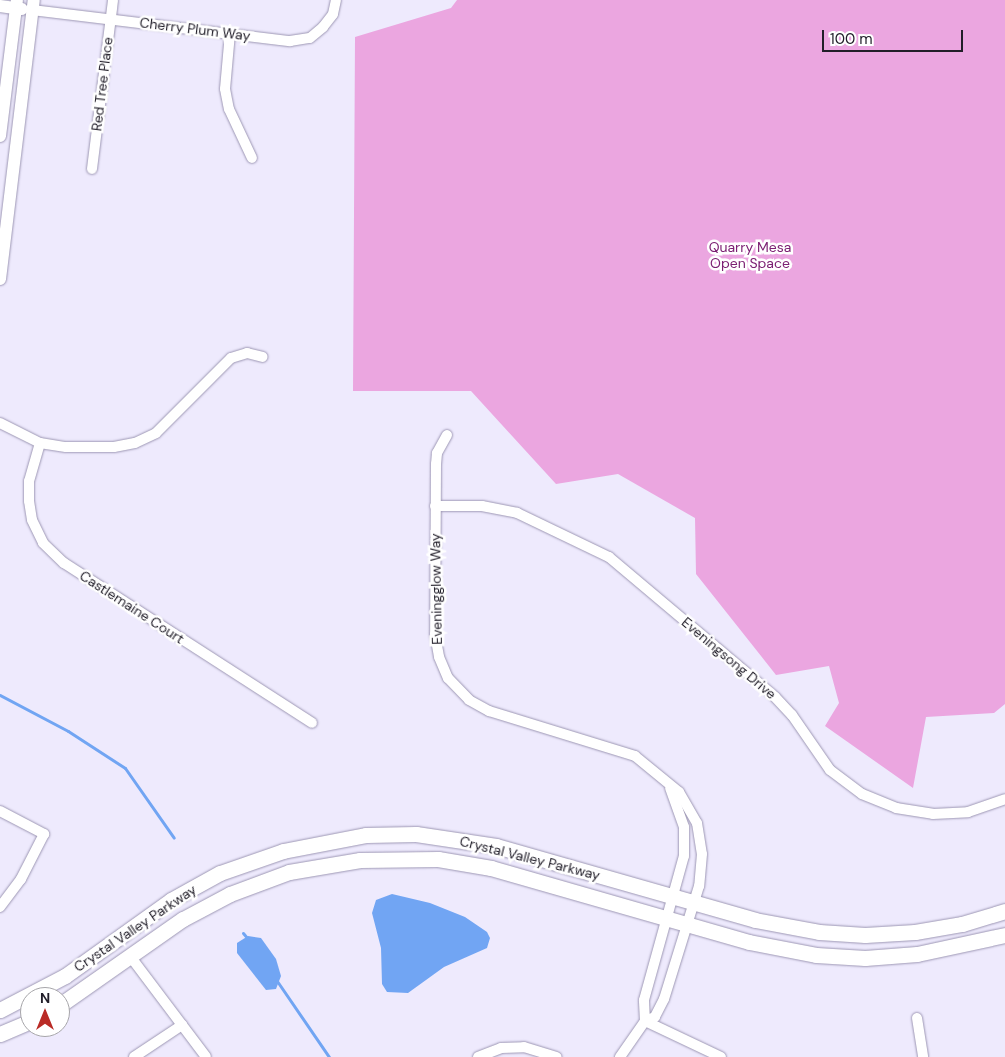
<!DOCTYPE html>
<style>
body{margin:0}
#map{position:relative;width:1005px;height:1057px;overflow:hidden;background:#eeeafd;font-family:"DM Sans",sans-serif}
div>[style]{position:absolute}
.green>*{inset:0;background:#eba6e0}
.water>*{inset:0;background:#71a5f3}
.stream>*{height:3px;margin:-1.5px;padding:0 1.5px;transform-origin:1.5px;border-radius:1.5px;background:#71a5f3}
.roads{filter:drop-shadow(0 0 1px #9d97b4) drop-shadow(0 0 1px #9d97b4)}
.minor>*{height:10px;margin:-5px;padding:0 5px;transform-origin:5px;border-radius:5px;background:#fff}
.tertiary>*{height:12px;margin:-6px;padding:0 6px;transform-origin:6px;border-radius:6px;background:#fff}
.secondary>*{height:15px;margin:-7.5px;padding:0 7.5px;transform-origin:7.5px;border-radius:7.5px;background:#fff}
span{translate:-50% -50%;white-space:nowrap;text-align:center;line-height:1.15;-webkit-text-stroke:5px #fff;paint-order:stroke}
.street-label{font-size:14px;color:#211e29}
.park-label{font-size:14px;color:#7c2073}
.north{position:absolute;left:20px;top:987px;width:50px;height:50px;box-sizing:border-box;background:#fff;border:1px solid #a6a5a9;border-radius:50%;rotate:0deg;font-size:14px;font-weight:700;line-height:20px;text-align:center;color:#211e29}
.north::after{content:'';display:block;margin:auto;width:18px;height:22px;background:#ba2b26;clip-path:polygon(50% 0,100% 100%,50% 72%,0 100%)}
.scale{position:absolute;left:822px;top:30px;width:141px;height:22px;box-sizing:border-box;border:2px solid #211e29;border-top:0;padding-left:6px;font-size:15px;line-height:18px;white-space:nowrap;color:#211e29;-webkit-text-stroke:4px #fff;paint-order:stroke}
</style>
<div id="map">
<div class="green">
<div style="clip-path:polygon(457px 0,1005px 0,1005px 704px,994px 713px,926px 717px,913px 788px,825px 726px,839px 703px,829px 666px,776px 675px,696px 574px,695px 518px,618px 474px,556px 484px,471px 391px,353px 391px,355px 37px,451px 8px)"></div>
</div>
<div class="water">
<div style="clip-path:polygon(392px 894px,430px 903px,465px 917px,487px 932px,490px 938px,487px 948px,444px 967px,408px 993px,387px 992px,382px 984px,381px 948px,372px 913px,376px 900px)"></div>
<div style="clip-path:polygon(248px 936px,261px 938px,276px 959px,281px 976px,276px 989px,266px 990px,237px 953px,237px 943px)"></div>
</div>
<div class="stream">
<div style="left:0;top:695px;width:77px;rotate:27.9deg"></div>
<div style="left:68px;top:731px;width:68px;rotate:33deg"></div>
<div style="left:125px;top:768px;width:85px;rotate:55deg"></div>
<div style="left:243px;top:933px;width:8px;rotate:50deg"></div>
<div style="left:277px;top:981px;width:92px;rotate:55.6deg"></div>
</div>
<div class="roads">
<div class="minor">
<div style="left:32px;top:10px;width:260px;rotate:6.9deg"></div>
<div style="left:290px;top:41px;width:20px;rotate:-9deg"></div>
<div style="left:310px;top:38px;width:17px;rotate:-40deg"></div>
<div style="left:323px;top:27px;width:16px;rotate:-52deg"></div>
<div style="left:333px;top:14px;width:14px;rotate:-78deg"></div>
<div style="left:230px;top:33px;width:56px;rotate:95.1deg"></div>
<div style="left:225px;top:89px;width:20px;rotate:79deg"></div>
<div style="left:229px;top:109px;width:54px;rotate:64.9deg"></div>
<div style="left:92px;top:169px;width:170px;rotate:-82.9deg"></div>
<div style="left:0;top:423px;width:45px;rotate:26.6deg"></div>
<div style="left:40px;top:443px;width:26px;rotate:9deg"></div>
<div style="left:66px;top:447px;width:48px"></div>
<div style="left:114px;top:447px;width:21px;rotate:-11deg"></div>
<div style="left:135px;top:443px;width:23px;rotate:-25deg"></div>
<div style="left:156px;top:433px;width:106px;rotate:-45deg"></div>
<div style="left:231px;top:358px;width:17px;rotate:-17deg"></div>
<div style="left:247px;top:353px;width:16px;rotate:14deg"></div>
<div style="left:447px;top:435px;width:21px;rotate:119deg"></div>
<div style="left:437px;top:453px;width:11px;rotate:95deg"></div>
<div style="left:436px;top:464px;width:170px;rotate:90.3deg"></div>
<div style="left:435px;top:634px;width:23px;rotate:80deg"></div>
<div style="left:439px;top:657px;width:23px;rotate:67deg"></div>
<div style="left:448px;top:678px;width:30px;rotate:46deg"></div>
<div style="left:469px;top:700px;width:23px;rotate:29deg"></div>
<div style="left:489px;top:711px;width:153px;rotate:17.1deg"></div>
<div style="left:635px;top:756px;width:57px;rotate:39.3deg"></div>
<div style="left:679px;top:792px;width:36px;rotate:60deg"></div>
<div style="left:697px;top:823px;width:31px;rotate:81deg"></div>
<div style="left:702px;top:854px;width:32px;rotate:95deg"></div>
<div style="left:699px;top:886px;width:118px;rotate:107.2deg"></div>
<div style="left:664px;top:999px;width:20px;rotate:117deg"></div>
<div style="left:655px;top:1017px;width:11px;rotate:158deg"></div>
<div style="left:645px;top:1021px;width:44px;rotate:124.8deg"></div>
<div style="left:40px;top:443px;width:40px;rotate:106deg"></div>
<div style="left:29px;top:481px;width:20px;rotate:90deg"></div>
<div style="left:29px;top:501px;width:19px;rotate:81deg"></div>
<div style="left:32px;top:520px;width:25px;rotate:64deg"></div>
<div style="left:43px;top:543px;width:29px;rotate:44deg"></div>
<div style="left:64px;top:563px;width:295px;rotate:32.8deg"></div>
<div style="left:435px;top:506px;width:47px"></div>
<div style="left:482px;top:506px;width:36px;rotate:11deg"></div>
<div style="left:517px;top:513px;width:102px;rotate:25.6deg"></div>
<div style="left:609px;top:557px;width:217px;rotate:40.1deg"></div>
<div style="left:775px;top:697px;width:25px;rotate:47deg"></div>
<div style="left:792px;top:715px;width:67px;rotate:55.4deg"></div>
<div style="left:830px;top:770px;width:40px;rotate:37deg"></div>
<div style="left:862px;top:794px;width:37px;rotate:22deg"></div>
<div style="left:896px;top:808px;width:37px;rotate:9deg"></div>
<div style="left:933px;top:814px;width:35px;rotate:-3deg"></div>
<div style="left:968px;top:812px;width:39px;rotate:-19deg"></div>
<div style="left:0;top:811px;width:50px;rotate:27.6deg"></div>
<div style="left:44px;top:834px;width:51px;rotate:117.1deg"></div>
<div style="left:21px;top:879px;width:35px;rotate:127deg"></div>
<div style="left:130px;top:956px;width:126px;rotate:53deg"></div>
<div style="left:917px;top:1018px;width:39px;rotate:81deg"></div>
<div style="left:645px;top:1021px;width:21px;rotate:-93deg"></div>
<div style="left:644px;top:1000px;width:149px;rotate:-74.5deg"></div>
<div style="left:684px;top:856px;width:29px;rotate:-90deg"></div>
<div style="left:684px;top:827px;width:41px;rotate:-109.7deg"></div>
<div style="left:645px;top:1021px;width:84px;rotate:25.3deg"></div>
<div style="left:134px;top:1057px;width:58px;rotate:-33.7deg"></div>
<div style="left:478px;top:1057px;width:25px;rotate:-21deg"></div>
<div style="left:501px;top:1048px;width:23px;rotate:-2deg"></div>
<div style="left:524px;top:1047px;width:34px;rotate:17deg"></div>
</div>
<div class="tertiary">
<div style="left:0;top:6px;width:22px;rotate:8deg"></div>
<div style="left:0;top:136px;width:137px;rotate:-82.9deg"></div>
<div style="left:0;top:279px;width:281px;rotate:-83.1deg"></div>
</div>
<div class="secondary">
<div style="left:60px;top:1005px;width:150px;rotate:-35deg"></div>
<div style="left:183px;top:919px;width:53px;rotate:-28deg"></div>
<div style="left:230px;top:894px;width:63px;rotate:-20.4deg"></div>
<div style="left:289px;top:872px;width:72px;rotate:-9.6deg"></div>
<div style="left:360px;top:860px;width:78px;rotate:-0.7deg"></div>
<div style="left:438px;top:859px;width:54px;rotate:9.6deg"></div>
<div style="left:491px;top:868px;width:268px;rotate:16deg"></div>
<div style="left:749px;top:942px;width:68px;rotate:11deg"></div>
<div style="left:816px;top:955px;width:49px;rotate:3.5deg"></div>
<div style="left:865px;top:958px;width:52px;rotate:-4.4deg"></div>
<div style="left:917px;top:954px;width:90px;rotate:-12.2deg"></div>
<div style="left:0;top:1010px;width:73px;rotate:-27.6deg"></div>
<div style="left:65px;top:976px;width:130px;rotate:-35.6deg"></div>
<div style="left:171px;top:900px;width:56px;rotate:-28.9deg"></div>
<div style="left:220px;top:873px;width:67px;rotate:-19.2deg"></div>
<div style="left:283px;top:851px;width:85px;rotate:-10.9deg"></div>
<div style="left:366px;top:835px;width:50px;rotate:-1.1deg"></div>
<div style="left:416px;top:834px;width:81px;rotate:8.5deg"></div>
<div style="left:496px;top:846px;width:269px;rotate:15.9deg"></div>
<div style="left:755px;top:920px;width:65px;rotate:10.6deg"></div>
<div style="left:819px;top:932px;width:46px;rotate:3.7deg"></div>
<div style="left:865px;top:935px;width:50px;rotate:-3.4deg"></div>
<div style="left:915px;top:932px;width:48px;rotate:-9.7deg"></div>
<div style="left:962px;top:924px;width:45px;rotate:-16.8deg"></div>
<div style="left:0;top:1034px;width:33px;rotate:-23deg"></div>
</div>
</div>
<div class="street-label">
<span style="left:195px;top:29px;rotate:7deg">Cherry Plum Way</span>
<span style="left:102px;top:84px;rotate:-83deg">Red Tree Place</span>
<span style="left:436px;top:589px;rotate:-91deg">Eveningglow Way</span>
<span style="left:132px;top:607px;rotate:33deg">Castlemaine Court</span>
<span style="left:729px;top:658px;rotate:40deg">Eveningsong Drive</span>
<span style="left:530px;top:858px;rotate:14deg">Crystal Valley Parkway</span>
<span style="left:135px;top:928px;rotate:-34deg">Crystal Valley Parkway</span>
</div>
<div class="park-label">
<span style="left:750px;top:255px">Quarry Mesa<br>Open Space</span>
</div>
<div class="north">N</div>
<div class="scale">100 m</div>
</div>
